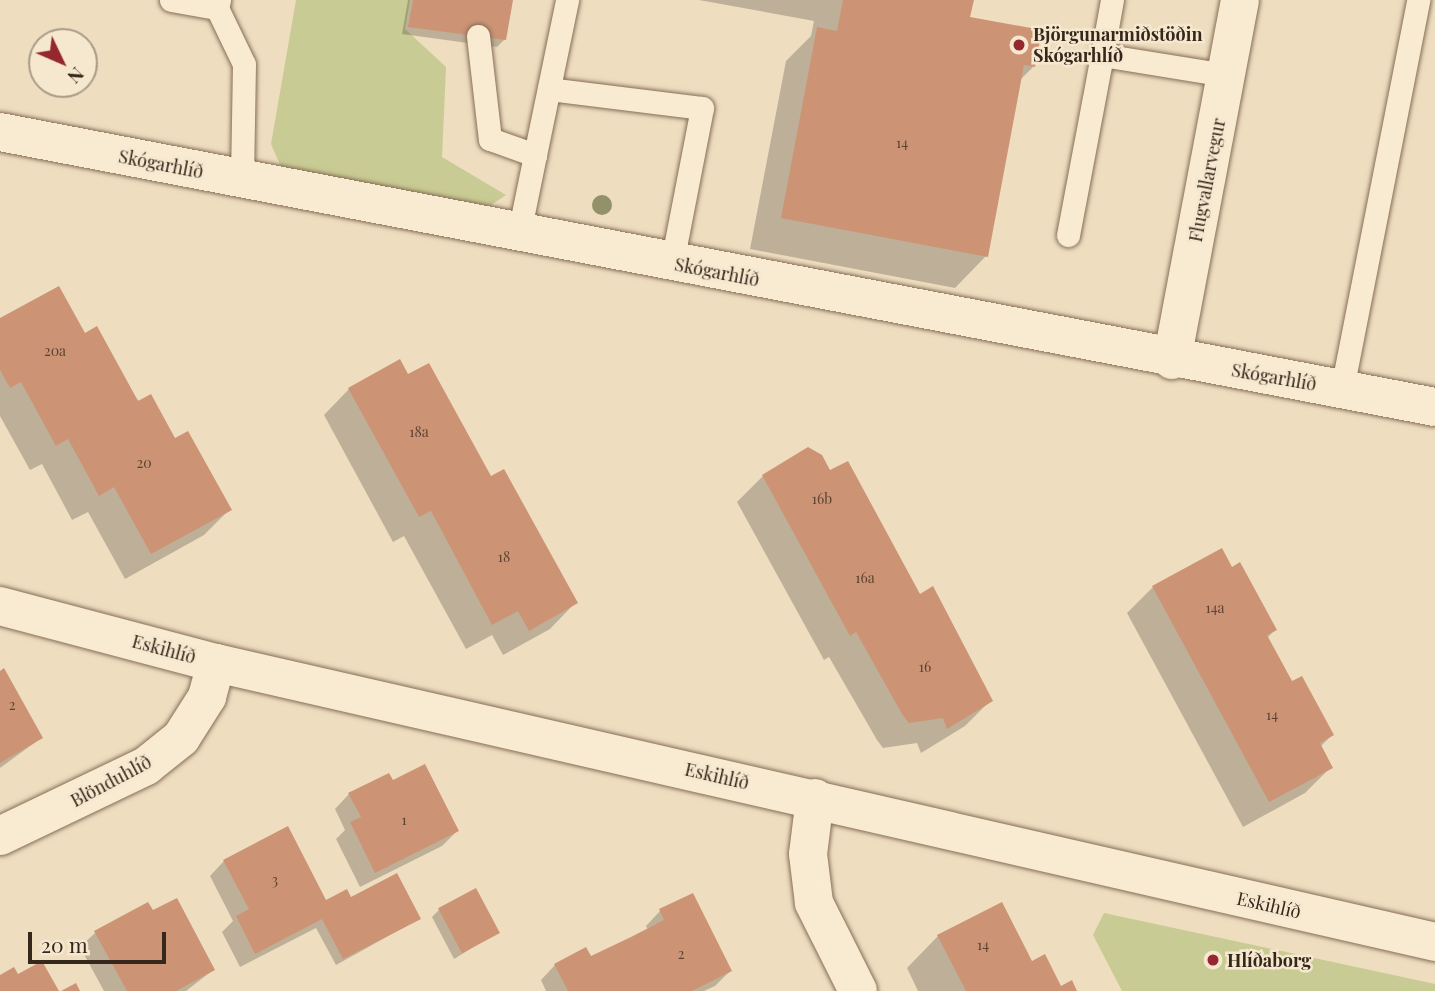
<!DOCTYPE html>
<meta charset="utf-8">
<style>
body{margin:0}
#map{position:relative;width:1435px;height:991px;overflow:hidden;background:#eeddbf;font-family:"Playfair Display",serif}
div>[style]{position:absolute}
.green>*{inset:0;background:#c8cb93}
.shadow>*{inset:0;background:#0003}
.building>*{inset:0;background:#cc9475;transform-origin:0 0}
.roads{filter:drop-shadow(0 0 2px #866e57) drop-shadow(0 0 2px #866e57)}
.lane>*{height:23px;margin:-11.5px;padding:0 11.5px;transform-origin:11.5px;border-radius:11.5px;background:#f9ebd2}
.street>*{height:38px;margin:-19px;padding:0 19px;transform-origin:19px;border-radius:19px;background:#f9ebd2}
.trees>*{width:20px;height:20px;margin:-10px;border-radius:50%;background:#939169}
.dots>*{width:19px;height:19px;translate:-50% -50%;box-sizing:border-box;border:4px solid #f5e8cf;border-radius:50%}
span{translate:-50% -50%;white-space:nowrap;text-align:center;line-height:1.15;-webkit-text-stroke:5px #f5e8cf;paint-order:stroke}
.number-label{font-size:14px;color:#5c4232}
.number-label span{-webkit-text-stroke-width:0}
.poi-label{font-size:18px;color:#36271c;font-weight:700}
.left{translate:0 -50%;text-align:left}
.street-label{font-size:18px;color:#36271c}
.north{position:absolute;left:28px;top:28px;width:70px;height:70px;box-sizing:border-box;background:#f5e8cf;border:2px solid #a99b87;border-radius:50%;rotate:134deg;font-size:19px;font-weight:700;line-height:28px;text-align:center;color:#36271c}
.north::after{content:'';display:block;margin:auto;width:24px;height:32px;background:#95282f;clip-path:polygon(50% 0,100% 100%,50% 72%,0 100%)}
.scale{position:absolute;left:28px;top:932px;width:138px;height:32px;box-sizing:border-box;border:4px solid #36271c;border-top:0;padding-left:9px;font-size:21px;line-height:24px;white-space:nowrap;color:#36271c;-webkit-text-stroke:5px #f5e8cf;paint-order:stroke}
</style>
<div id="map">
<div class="green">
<div style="clip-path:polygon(296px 0,410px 0,405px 29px,446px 67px,442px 157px,506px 195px,463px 224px,281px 167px,271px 144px)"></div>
<div style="clip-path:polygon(1104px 913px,1435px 984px,1435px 991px,1122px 991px,1093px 935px)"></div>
</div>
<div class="shadow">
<div style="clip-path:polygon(408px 0,511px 0,505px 39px,497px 47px,402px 34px)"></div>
<div style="clip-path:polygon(699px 0,972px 0,968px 18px,1033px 67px,1019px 81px,986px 256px,955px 288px,750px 249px,786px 61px,811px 36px,814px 21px)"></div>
<div style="clip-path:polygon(0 320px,84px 335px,229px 510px,204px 535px,125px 579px,88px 512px,72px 520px,42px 464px,30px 470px,0 416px)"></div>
<div style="clip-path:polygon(407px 376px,490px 478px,575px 603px,550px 629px,503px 655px,492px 635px,466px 649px,404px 536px,393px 542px,324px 415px,349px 389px)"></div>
<div style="clip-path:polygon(829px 472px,991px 700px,965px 726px,921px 753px,917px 743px,883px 748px,877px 740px,829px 657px,824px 660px,737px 502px,763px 476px)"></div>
<div style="clip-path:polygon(1231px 569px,1275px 630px,1267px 638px,1291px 683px,1332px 735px,1320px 747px,1331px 767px,1305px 793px,1243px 827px,1127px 613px,1153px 587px)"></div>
<div style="clip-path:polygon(0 673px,41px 738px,0 768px)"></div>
<div style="clip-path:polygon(392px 782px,457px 831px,442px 846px,360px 887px,336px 839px,345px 830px,335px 809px,349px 794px)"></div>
<div style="clip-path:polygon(224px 861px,326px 903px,419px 919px,336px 965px,316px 928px,240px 967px,222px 932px,233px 921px,210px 876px)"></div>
<div style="clip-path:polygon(439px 910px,498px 932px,454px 959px,432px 917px)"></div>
<div style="clip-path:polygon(660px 911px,730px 971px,715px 986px,704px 991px,546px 991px,541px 980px,555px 965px,590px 959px,648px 930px,646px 926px)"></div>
<div style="clip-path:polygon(95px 933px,213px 970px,186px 991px,104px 991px,80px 947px)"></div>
<div style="clip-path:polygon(938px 936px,1060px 988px,1075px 991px,918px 991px,907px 968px)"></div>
</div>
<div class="building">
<div style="clip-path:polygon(413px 0,513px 0,506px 40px,408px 27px)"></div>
<div style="clip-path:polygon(843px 0,974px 0,970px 17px,1042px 30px,1035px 67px,1024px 65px,988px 257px,781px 218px,817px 27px,837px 31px)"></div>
<div style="clip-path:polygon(59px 286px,85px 333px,97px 326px,138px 401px,151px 394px,175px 438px,188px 431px,232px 510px,151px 554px,114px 487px,99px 496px,68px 439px,56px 446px,21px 382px,10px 388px,0 370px,0 318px)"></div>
<div style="clip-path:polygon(400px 359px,408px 374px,429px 363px,491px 476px,504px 469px,578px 603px,529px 631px,518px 611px,492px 625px,431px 511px,419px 517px,348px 388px)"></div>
<div style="clip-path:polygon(808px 447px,822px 455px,830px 470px,848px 461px,920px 594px,933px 586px,993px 701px,947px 729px,943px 718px,909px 723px,902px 714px,856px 632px,850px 636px,762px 475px)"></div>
<div style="clip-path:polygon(1222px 548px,1232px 567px,1240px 562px,1277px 630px,1267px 635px,1292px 681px,1302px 676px,1334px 735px,1320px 743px,1333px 768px,1269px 802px,1152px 586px)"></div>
<div style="clip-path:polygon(4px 668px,43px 738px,0 763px,0 671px)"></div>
<div style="clip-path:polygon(425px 764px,459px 831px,375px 873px,350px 822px,361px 817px,348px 793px,389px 773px,393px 780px)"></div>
<div style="clip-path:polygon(288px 826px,326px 900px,347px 889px,351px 897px,397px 873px,421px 919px,343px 959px,322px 919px,255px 954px,236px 916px,249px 909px,223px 860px)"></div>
<div style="left:476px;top:888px;width:51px;height:43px;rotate:62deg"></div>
<div style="clip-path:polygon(693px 893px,732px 971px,692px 991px,568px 991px,554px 964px,586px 947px,591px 956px,631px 937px,664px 920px,659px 909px)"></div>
<div style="clip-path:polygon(177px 898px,215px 970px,176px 991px,127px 991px,94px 931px,148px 902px,153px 910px)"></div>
<div style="clip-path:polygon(1002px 902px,1032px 961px,1045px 954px,1061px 986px,1072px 980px,1077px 991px,966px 991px,937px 935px)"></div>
<div style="clip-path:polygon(42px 961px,59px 991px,0 991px,0 975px,14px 967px,18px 974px)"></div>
<div style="clip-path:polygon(76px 983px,80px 991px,61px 991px)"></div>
</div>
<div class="roads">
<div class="lane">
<div style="left:171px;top:0;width:47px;rotate:9.9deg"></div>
<div style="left:219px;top:0;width:8px;rotate:104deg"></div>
<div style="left:217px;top:8px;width:62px;rotate:64.3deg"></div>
<div style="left:244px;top:64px;width:115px;rotate:91deg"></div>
<div style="left:1112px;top:0;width:56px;rotate:100.3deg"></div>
<div style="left:1102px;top:55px;width:126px;rotate:9.2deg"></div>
<div style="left:478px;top:36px;width:104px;rotate:83.4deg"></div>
<div style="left:490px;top:139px;width:48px;rotate:19.6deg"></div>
<div style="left:535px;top:155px;width:80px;rotate:101.6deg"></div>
<div style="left:549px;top:89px;width:154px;rotate:7.1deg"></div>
<div style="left:702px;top:108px;width:158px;rotate:101deg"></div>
<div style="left:535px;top:155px;width:158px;rotate:-78.3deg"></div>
<div style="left:1068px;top:235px;width:183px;rotate:-79.3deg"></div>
<div style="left:1342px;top:389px;width:396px;rotate:-78.9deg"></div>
</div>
<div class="street">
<div style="left:0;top:132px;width:1461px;rotate:10.85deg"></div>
<div style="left:1172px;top:360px;width:366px;rotate:-79.3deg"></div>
<div style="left:0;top:606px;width:223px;rotate:14.8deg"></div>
<div style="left:216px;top:663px;width:1251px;rotate:12.89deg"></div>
<div style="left:815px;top:798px;width:56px;rotate:97.1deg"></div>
<div style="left:808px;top:854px;width:49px;rotate:83deg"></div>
<div style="left:814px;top:903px;width:98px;rotate:63.4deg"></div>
<div style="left:0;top:836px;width:162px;rotate:-25.6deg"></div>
<div style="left:146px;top:766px;width:45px;rotate:-38.7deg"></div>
<div style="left:181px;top:738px;width:49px;rotate:-57.6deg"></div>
<div style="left:207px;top:697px;width:35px;rotate:-75deg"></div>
</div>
</div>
<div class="trees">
<div style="left:602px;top:205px"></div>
</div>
<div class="dots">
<div style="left:1019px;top:45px;background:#95282f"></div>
<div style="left:1213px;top:960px;background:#95282f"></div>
</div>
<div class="number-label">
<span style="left:902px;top:143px">14</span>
<span style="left:55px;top:351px">20a</span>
<span style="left:419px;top:432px">18a</span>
<span style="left:144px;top:463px">20</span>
<span style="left:822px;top:499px">16b</span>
<span style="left:504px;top:557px">18</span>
<span style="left:865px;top:578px">16a</span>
<span style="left:1215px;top:608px">14a</span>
<span style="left:925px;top:667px">16</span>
<span style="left:12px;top:705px">2</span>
<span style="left:1272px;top:715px">14</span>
<span style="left:404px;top:820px">1</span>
<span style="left:275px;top:880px">3</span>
<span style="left:983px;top:945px">14</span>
<span style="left:681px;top:954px">2</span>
</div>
<div class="poi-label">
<span class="left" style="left:1033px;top:45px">Björgunarmiðstöðin<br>Skógarhlíð</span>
<span class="left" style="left:1227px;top:960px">Hlíðaborg</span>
</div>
<div class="street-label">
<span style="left:161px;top:164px;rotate:11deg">Skógarhlíð</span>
<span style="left:1207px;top:180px;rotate:-79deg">Flugvallarvegur</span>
<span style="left:717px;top:272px;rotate:11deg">Skógarhlíð</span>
<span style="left:1274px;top:377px;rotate:10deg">Skógarhlíð</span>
<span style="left:164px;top:649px;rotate:15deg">Eskihlíð</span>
<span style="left:717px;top:776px;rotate:13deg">Eskihlíð</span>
<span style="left:111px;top:781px;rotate:-28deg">Blönduhlíð</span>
<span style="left:1269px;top:905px;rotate:13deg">Eskihlíð</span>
</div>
<div class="north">N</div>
<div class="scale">20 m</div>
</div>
